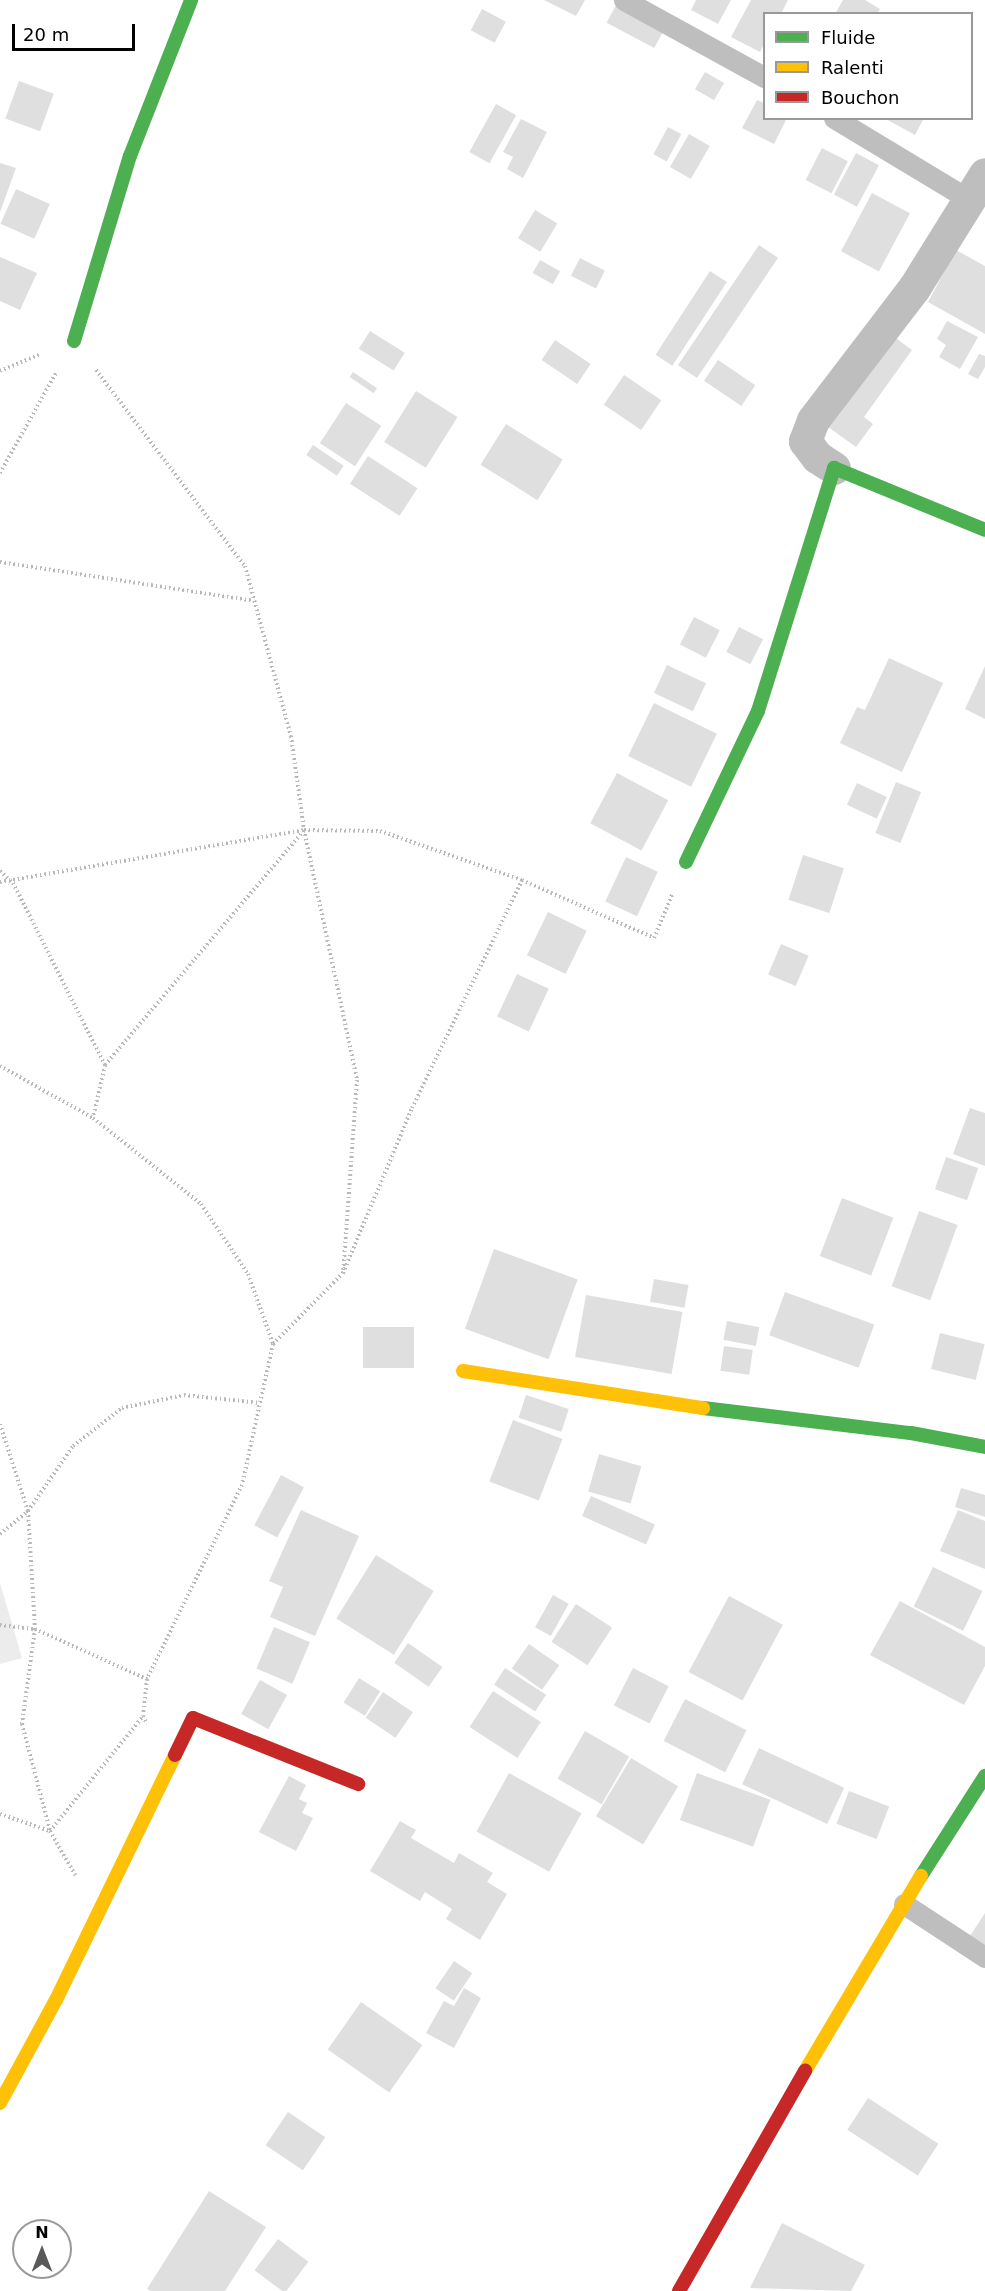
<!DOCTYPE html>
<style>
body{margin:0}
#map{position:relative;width:985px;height:2291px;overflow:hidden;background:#fff;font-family:"DejaVu Sans",sans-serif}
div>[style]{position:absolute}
.green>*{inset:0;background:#ececec}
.building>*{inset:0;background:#dfdfdf;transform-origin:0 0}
.path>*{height:4px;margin-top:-2px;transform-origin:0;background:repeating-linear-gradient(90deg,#b9b9b9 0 1.5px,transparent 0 4.5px)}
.lane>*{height:21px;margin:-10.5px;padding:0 10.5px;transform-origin:10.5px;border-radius:10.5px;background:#bebebe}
.street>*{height:33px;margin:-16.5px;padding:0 16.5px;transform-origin:16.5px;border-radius:16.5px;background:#bebebe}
.fast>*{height:14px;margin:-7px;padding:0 7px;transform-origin:7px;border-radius:7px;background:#4caf50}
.slow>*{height:14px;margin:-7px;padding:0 7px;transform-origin:7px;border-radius:7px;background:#ffc107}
.jam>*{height:14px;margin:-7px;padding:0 7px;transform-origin:7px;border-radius:7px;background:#c62828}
span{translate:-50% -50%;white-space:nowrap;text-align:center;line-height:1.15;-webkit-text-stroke:5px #fff;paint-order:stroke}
.legend{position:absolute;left:763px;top:12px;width:210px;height:108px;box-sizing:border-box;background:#fff;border:2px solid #999;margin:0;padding:8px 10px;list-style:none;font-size:18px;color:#000}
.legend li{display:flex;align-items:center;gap:12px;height:30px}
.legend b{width:30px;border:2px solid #999}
.north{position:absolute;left:12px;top:2219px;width:60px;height:60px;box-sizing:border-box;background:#fff;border:2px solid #999;border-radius:50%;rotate:0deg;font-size:16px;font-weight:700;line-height:24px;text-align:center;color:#000}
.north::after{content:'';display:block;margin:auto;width:21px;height:27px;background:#595959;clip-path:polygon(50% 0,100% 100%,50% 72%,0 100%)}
.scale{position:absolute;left:12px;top:24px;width:123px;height:27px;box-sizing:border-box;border:3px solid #000;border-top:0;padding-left:8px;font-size:18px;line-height:21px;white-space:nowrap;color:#000;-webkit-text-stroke:4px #fff;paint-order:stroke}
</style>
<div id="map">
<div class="green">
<div style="clip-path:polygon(0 1583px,22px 1658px,0 1664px)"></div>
</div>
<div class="building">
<div style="clip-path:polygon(544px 0,585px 0,576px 16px)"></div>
<div style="clip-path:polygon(696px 0,731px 0,718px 24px,691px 10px)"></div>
<div style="clip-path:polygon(751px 0,788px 0,781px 14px,764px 14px,764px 44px,760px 52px,731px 37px)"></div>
<div style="clip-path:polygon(843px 0,865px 0,880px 9px,877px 14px,835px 14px)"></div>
<div style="left:616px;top:5px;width:54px;height:20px;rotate:28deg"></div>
<div style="left:482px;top:9px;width:27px;height:24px;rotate:28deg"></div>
<div style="left:705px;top:72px;width:22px;height:20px;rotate:30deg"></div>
<div style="left:19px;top:81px;width:37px;height:40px;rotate:20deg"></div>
<div style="clip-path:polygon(757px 100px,764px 103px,764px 118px,787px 118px,774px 144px,742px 128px)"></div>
<div style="left:496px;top:104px;width:23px;height:55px;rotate:29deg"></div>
<div style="clip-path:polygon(884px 118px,924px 118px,915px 135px)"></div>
<div style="clip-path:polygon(521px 119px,547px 132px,523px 178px,507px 169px,513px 157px,503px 152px)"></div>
<div style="left:668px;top:127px;width:15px;height:31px;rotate:28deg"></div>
<div style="left:689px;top:134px;width:24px;height:38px;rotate:30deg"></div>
<div style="left:822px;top:148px;width:29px;height:36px;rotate:27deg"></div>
<div style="left:856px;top:153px;width:26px;height:47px;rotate:28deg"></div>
<div style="clip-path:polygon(0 163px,16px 168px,0 212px)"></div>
<div style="left:16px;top:189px;width:37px;height:38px;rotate:24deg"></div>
<div style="left:872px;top:193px;width:43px;height:66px;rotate:28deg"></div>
<div style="left:535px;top:210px;width:26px;height:33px;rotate:31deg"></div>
<div style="left:759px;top:245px;width:23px;height:145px;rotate:34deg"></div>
<div style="clip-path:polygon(956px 250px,985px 266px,985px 334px,928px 302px)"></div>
<div style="clip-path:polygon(0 257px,37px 273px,20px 310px,0 301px)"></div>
<div style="left:580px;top:258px;width:28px;height:20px;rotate:27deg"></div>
<div style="left:540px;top:260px;width:23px;height:15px;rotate:29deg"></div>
<div style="left:710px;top:271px;width:20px;height:100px;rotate:33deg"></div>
<div style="clip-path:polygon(947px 321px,978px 337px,960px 369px,939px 357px,946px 345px,937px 339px)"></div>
<div style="left:370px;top:331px;width:41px;height:21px;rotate:32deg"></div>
<div style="clip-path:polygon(889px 333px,912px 350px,864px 417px,873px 424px,856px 447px,824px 424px)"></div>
<div style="left:555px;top:340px;width:43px;height:24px;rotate:34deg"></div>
<div style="clip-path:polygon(979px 354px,985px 356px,985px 367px,978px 379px,968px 374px)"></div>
<div style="left:718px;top:360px;width:45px;height:25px;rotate:34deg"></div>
<div style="left:353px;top:372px;width:29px;height:6px;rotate:34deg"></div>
<div style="left:624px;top:375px;width:45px;height:36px;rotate:34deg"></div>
<div style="left:416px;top:391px;width:49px;height:60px;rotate:32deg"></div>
<div style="left:346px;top:403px;width:42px;height:48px;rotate:33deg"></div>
<div style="left:506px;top:424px;width:67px;height:48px;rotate:32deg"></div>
<div style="left:313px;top:445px;width:37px;height:12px;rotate:34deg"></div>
<div style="left:368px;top:456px;width:59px;height:33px;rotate:33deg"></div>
<div style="left:694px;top:617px;width:29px;height:31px;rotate:27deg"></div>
<div style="left:739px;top:627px;width:27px;height:28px;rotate:27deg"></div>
<div style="clip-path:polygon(889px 658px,943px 683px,902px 772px,840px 743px,857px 707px,865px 710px)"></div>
<div style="left:667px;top:665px;width:43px;height:31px;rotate:25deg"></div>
<div style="clip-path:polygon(985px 666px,985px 719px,965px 709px)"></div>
<div style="left:654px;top:703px;width:70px;height:59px;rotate:26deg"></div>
<div style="left:617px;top:773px;width:58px;height:57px;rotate:28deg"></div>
<div style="left:896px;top:782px;width:27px;height:55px;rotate:22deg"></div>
<div style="left:857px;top:783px;width:33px;height:24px;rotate:25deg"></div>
<div style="left:803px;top:855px;width:43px;height:47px;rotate:18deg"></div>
<div style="left:626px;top:857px;width:35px;height:49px;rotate:25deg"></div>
<div style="left:548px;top:912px;width:43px;height:48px;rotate:26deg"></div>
<div style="left:781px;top:944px;width:30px;height:33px;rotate:23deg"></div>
<div style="left:517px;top:974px;width:35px;height:47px;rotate:25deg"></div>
<div style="clip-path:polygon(970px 1108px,985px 1113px,985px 1166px,953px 1154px)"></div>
<div style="left:946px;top:1157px;width:34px;height:34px;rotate:19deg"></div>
<div style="left:842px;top:1198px;width:55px;height:62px;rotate:21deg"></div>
<div style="left:919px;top:1211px;width:41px;height:80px;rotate:20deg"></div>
<div style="left:494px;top:1249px;width:89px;height:85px;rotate:20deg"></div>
<div style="left:654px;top:1279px;width:35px;height:23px;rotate:10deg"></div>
<div style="left:785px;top:1292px;width:95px;height:46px;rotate:20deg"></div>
<div style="left:586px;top:1295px;width:98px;height:63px;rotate:10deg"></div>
<div style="left:727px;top:1321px;width:33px;height:19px;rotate:11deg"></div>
<div style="left:363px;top:1327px;width:51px;height:41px"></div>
<div style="left:940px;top:1333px;width:46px;height:37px;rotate:14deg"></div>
<div style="left:724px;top:1346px;width:29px;height:25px;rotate:8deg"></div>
<div style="left:526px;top:1395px;width:45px;height:24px;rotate:18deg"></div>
<div style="left:513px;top:1420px;width:53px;height:66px;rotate:21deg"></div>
<div style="left:599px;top:1454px;width:44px;height:39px;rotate:16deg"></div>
<div style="left:281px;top:1475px;width:26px;height:57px;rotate:28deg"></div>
<div style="clip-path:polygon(961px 1488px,985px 1495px,985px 1517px,955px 1507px)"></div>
<div style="left:591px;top:1496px;width:70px;height:22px;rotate:24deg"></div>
<div style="clip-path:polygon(301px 1510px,359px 1536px,315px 1636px,270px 1617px,283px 1587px,269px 1581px)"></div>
<div style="clip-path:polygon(958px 1510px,985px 1521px,985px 1569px,940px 1551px)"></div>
<div style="left:376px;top:1555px;width:68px;height:75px;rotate:32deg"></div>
<div style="left:933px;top:1567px;width:55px;height:44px;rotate:26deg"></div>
<div style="left:553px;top:1595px;width:18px;height:37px;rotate:29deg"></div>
<div style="left:729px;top:1596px;width:61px;height:86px;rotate:28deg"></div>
<div style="clip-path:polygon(900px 1601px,985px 1647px,985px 1666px,964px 1705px,870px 1655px)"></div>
<div style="left:576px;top:1604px;width:43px;height:45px;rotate:33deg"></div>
<div style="left:274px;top:1627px;width:39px;height:45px;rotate:23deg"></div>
<div style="left:408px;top:1643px;width:42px;height:24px;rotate:35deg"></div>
<div style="left:529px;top:1644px;width:37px;height:30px;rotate:35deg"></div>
<div style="left:505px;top:1668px;width:49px;height:20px;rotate:33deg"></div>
<div style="left:633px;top:1668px;width:40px;height:42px;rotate:27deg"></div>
<div style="left:359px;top:1678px;width:25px;height:29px;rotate:32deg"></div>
<div style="left:260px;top:1680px;width:31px;height:39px;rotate:29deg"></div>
<div style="left:493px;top:1691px;width:57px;height:43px;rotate:33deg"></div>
<div style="left:383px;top:1692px;width:36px;height:31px;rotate:34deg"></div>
<div style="left:685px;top:1699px;width:69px;height:47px;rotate:27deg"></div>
<div style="left:585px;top:1731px;width:51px;height:55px;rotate:30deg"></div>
<div style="left:759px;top:1748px;width:94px;height:40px;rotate:25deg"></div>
<div style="left:631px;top:1758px;width:55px;height:68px;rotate:31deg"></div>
<div style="left:509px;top:1773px;width:83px;height:67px;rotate:29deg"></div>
<div style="left:697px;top:1773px;width:78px;height:50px;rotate:20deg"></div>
<div style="clip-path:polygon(289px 1776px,306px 1785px,299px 1799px,307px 1803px,302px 1813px,313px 1818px,296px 1851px,259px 1832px)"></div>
<div style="left:849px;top:1791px;width:43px;height:35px;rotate:21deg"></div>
<div style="clip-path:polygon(400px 1821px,416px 1830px,411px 1838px,454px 1863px,459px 1853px,493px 1873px,487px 1882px,507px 1894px,480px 1940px,446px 1919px,452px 1909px,425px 1892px,420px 1901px,370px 1871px)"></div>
<div style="clip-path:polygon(985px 1913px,985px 1945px,970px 1936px)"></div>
<div style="left:454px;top:1961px;width:22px;height:33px;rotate:34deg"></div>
<div style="clip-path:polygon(464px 1988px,481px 1998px,454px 2048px,426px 2033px,444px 2001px,454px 2006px)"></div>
<div style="left:361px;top:2002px;width:75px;height:58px;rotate:35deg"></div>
<div style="left:868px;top:2098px;width:84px;height:38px;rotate:33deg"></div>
<div style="left:288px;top:2112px;width:45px;height:40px;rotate:34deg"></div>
<div style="clip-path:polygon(209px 2191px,266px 2227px,225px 2291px,151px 2291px,147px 2289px)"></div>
<div style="clip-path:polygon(782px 2223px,865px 2265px,851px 2291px,750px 2288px)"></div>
<div style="left:278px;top:2239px;width:38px;height:39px;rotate:37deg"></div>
</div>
<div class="path">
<div style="left:96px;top:370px;width:246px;rotate:52.8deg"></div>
<div style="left:245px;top:566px;width:176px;rotate:74.9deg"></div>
<div style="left:291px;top:736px;width:95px;rotate:82.1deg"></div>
<div style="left:304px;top:830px;width:256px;rotate:78deg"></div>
<div style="left:357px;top:1080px;width:194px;rotate:94.1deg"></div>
<div style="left:0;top:371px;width:44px;rotate:-22.5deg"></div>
<div style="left:0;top:473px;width:115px;rotate:-60.8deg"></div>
<div style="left:0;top:562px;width:257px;rotate:8.7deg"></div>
<div style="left:0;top:871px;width:18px;rotate:43deg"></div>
<div style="left:13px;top:883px;width:204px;rotate:63.2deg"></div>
<div style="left:105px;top:1065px;width:54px;rotate:102.8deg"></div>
<div style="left:0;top:882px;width:308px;rotate:-9.7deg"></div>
<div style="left:304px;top:830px;width:76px;rotate:0.8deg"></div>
<div style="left:380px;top:831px;width:150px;rotate:19deg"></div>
<div style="left:522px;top:880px;width:144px;rotate:23.7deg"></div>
<div style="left:654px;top:938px;width:47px;rotate:-67.3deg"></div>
<div style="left:105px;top:1065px;width:308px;rotate:-49.7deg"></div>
<div style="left:0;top:1066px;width:107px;rotate:29.2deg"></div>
<div style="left:93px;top:1118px;width:138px;rotate:38.5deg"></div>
<div style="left:201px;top:1204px;width:84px;rotate:56.1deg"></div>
<div style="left:248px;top:1274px;width:74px;rotate:70.3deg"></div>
<div style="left:273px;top:1344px;width:144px;rotate:102.4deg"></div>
<div style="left:242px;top:1485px;width:216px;rotate:116.1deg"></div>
<div style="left:147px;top:1679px;width:37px;rotate:96deg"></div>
<div style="left:143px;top:1716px;width:9px;rotate:63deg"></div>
<div style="left:273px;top:1344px;width:100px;rotate:-45.4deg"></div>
<div style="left:343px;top:1273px;width:179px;rotate:-67.3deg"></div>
<div style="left:412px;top:1108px;width:253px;rotate:-64.2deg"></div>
<div style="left:0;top:1424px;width:91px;rotate:72.2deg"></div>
<div style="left:28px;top:1511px;width:118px;rotate:86.6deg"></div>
<div style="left:35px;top:1629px;width:96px;rotate:97.8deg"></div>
<div style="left:22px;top:1724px;width:111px;rotate:75.3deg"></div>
<div style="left:50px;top:1831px;width:51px;rotate:60.4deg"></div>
<div style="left:0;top:1534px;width:36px;rotate:-39deg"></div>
<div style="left:28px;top:1511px;width:79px;rotate:-55.3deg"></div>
<div style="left:73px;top:1446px;width:62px;rotate:-37.8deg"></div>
<div style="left:122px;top:1408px;width:63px;rotate:-11.8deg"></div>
<div style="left:184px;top:1395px;width:76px;rotate:6deg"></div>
<div style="left:0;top:1625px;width:35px;rotate:7deg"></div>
<div style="left:35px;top:1629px;width:123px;rotate:24.1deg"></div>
<div style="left:0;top:1814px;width:53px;rotate:18.8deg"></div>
<div style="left:50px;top:1831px;width:148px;rotate:-51deg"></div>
</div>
<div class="lane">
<div style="left:624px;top:0;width:160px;rotate:28.8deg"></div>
<div style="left:834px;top:118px;width:159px;rotate:31.1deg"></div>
<div style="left:904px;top:1904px;width:97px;rotate:33.2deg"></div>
</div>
<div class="street">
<div style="left:834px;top:468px;width:20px;rotate:-147deg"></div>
<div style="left:817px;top:457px;width:20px;rotate:-127deg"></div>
<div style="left:805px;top:441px;width:22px;rotate:-69deg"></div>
<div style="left:813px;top:420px;width:166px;rotate:-52.6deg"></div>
<div style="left:914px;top:288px;width:134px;rotate:-58.1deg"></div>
</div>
<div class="fast">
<div style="left:74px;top:341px;width:193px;rotate:-73.2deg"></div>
<div style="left:130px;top:156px;width:168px;rotate:-68.6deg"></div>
<div style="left:686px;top:862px;width:167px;rotate:-64.5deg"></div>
<div style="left:758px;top:711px;width:255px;rotate:-72.6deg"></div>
<div style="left:834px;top:468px;width:163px;rotate:22.3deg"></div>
<div style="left:703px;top:1408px;width:209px;rotate:6.9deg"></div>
<div style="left:911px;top:1433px;width:75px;rotate:10.7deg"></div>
<div style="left:921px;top:1876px;width:119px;rotate:-57.4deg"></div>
</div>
<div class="slow">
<div style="left:463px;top:1371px;width:243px;rotate:8.8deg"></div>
<div style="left:805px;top:2071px;width:227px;rotate:-59.3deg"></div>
<div style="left:0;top:2103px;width:117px;rotate:-61.5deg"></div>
<div style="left:56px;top:2000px;width:272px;rotate:-64.1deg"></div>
</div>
<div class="jam">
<div style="left:175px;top:1755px;width:41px;rotate:-64.1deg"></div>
<div style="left:193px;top:1718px;width:178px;rotate:21.8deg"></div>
<div style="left:679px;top:2291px;width:254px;rotate:-60.2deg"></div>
</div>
<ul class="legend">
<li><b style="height:8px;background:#4caf50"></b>Fluide</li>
<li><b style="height:8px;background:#ffc107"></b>Ralenti</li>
<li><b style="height:8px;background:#c62828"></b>Bouchon</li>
</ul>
<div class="north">N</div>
<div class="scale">20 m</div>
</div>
